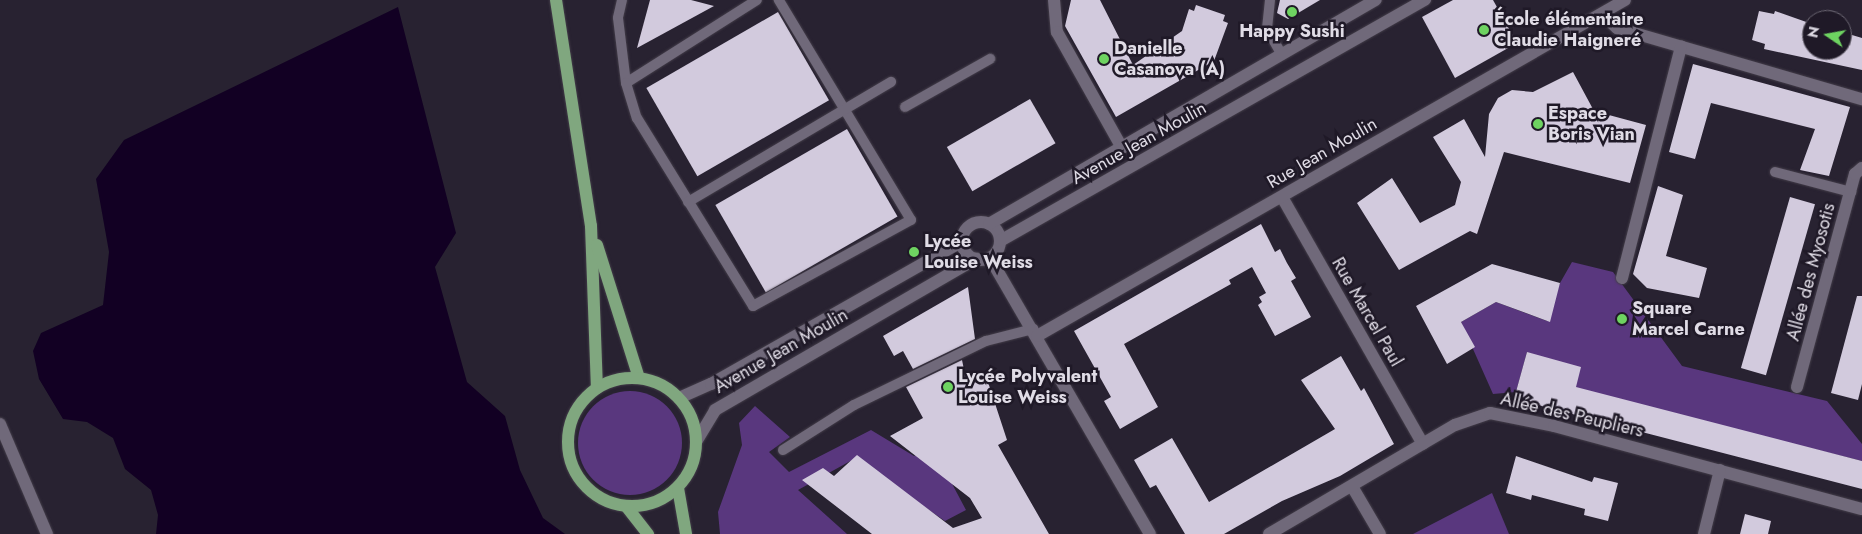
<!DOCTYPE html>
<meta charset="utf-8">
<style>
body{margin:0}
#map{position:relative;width:1862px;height:534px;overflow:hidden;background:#282231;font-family:Jost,sans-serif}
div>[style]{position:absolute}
.green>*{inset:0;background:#59377e}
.round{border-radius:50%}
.water>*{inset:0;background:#120023}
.building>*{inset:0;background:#d2cadd;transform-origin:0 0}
.roads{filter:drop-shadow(0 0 1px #433d49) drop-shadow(0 0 1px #433d49)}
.service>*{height:10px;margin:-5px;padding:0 5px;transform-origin:5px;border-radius:5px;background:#70697a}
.minor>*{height:12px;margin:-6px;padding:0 6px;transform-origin:6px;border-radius:6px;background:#70697a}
.minor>.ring{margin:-6px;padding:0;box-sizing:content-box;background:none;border:12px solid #70697a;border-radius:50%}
.primary>*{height:12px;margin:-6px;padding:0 6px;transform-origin:6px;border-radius:6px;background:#80a77f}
.primary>.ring{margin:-6px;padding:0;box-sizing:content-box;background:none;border:12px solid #80a77f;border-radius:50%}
.dots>*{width:14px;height:14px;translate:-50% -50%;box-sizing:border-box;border:2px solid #1f1927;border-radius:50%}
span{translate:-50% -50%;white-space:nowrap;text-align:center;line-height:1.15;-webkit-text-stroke:5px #1f1927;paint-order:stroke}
.poi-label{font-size:18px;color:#e0dce6;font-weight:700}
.left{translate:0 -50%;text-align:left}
.street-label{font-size:18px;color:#e0dce6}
.north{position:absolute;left:1802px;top:10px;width:50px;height:50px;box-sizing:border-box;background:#1f1927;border:1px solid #6c6773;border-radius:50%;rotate:282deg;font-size:14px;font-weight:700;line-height:20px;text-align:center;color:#e0dce6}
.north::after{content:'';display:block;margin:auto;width:18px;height:22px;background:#6ed361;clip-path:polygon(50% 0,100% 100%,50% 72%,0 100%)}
</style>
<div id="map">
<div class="green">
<div style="clip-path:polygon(1572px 262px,1613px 272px,1682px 366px,1827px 401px,1862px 444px,1862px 461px,1575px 390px,1527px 352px,1516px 392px,1493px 394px,1461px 322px,1496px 302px,1547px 321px,1560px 283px)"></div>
<div class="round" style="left:578px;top:391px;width:104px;height:104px"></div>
<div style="clip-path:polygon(755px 406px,790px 437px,769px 452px,789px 472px,871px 430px,914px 456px,933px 448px,966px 510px,945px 521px,854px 459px,798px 490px,847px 534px,720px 534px,718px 512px,742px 445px,739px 423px)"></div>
<div style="clip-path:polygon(1492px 493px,1509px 534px,1413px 534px)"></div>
</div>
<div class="water">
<div style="clip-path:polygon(398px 7px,456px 233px,435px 267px,467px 382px,505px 416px,520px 470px,543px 518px,565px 534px,156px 534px,158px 515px,151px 490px,125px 469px,113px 438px,87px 422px,63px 419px,39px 379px,33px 351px,41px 333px,103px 305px,109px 252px,96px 179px,124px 140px)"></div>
</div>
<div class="building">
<div style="clip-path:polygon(650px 0,691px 0,714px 6px,637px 48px)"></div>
<div style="clip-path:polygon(1071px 0,1100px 0,1133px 65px,1182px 31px,1189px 9px,1194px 11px,1196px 5px,1225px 15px,1223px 21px,1228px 23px,1214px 61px,1116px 117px,1065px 26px)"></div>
<div style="clip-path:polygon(1280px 0,1320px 0,1288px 19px,1277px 13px)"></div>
<div style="clip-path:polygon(1453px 0,1493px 0,1517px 43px,1455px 78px,1422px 17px)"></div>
<div style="clip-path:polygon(1759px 11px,1774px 14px,1775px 11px,1812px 24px,1812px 50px,1842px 50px,1842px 32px,1862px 38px,1862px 70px,1764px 49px,1765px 44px,1752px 40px)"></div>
<div style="left:778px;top:12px;width:102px;height:152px;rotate:60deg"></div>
<div style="clip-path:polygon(1693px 64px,1850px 107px,1829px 176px,1800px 170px,1815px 129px,1711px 103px,1695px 159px,1669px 152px)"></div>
<div style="clip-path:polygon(1573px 72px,1594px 111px,1646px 125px,1630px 183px,1504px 152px,1477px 234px,1470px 231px,1399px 270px,1357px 203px,1392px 178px,1420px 223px,1455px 205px,1461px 182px,1433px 137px,1464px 119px,1485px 157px,1489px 114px,1498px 98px,1512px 90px,1533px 92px)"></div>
<div style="left:1030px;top:99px;width:51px;height:96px;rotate:60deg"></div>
<div style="left:847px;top:129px;width:101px;height:152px;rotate:60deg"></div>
<div style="clip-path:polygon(1658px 186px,1683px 195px,1666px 256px,1707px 268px,1699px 298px,1647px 288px,1633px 274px)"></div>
<div style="left:1790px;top:197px;width:26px;height:178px;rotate:16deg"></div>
<div style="clip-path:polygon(1261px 224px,1275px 252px,1280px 249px,1287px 263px,1296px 278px,1291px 281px,1311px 317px,1275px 336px,1258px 305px,1262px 302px,1259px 297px,1266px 293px,1252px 267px,1229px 280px,1231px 284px,1124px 344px,1158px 407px,1120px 429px,1104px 401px,1111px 397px,1074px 331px)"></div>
<div style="clip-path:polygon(1492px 264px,1560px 283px,1550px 322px,1496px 302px,1461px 322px,1475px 347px,1447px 364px,1416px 306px)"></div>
<div style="clip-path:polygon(968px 287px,975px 339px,913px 369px,903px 351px,894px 356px,883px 336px)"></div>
<div style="clip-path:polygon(1857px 296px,1862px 296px,1862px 384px,1858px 400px,1831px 393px)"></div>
<div style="clip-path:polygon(1527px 352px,1581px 367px,1576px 387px,1862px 461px,1862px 489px,1514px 399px)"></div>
<div style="clip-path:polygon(1341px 356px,1361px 391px,1364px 388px,1394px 444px,1340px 476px,1282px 501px,1224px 534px,1185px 534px,1156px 485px,1150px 488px,1134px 460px,1172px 438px,1209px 502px,1335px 429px,1301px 380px)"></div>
<div style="clip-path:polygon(962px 360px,967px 384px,985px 373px,1007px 440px,998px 445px,1049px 534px,872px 534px,802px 480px,823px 468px,834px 476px,857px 455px,953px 528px,982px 518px,970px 498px,890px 436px,923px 418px,906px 387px)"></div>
<div style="clip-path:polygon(1516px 456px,1592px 482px,1594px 477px,1618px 483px,1608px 521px,1584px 515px,1585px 509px,1532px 495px,1531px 500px,1506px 493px)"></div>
<div style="clip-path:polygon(1745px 514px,1771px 521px,1768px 534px,1740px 534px)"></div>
</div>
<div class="roads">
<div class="service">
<div style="left:622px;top:0;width:18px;rotate:103deg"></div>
<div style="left:618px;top:18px;width:65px;rotate:83deg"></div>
<div style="left:626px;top:83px;width:155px;rotate:-32.4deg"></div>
<div style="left:1270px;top:0;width:29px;rotate:96deg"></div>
<div style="left:1267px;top:29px;width:30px;rotate:60deg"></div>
<div style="left:626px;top:83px;width:37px;rotate:73deg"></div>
<div style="left:637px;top:118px;width:221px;rotate:58.3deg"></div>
<div style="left:753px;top:306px;width:180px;rotate:-28.6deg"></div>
<div style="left:911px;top:220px;width:257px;rotate:-121deg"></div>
<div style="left:905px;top:107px;width:98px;rotate:-29.5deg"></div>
<div style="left:1775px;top:172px;width:79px;rotate:14.7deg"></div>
<div style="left:688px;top:202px;width:236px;rotate:-30.6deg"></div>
<div style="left:783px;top:450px;width:84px;rotate:-32.4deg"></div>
<div style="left:854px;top:405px;width:147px;rotate:-25.9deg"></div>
<div style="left:986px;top:341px;width:49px;rotate:-14.3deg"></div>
</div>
<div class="minor">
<div style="left:1054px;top:0;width:32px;rotate:85deg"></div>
<div style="left:1057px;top:32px;width:133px;rotate:60.7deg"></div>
<div style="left:1602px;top:14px;width:21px;rotate:43deg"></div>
<div style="left:1617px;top:28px;width:255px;rotate:16.2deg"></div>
<div style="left:1282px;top:197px;width:284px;rotate:60.3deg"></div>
<div class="ring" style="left:962px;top:222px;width:26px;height:26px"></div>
<div style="left:989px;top:224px;width:447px;rotate:-30.1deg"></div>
<div style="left:1000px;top:241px;width:489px;rotate:-29.6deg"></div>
<div style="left:990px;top:258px;width:319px;rotate:59.9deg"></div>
<div style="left:1622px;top:278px;width:239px;rotate:-75.7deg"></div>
<div style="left:1037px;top:336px;width:677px;rotate:-29.74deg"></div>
<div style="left:1797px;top:387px;width:221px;rotate:-74.8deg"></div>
<div style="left:1855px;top:174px;width:9px;rotate:-41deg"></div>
<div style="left:679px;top:398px;width:35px;rotate:-24deg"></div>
<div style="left:711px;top:384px;width:290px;rotate:-29.6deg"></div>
<div style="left:0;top:424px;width:120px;rotate:66.9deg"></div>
<div style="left:696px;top:442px;width:37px;rotate:-59deg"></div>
<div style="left:715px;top:410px;width:302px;rotate:-30.1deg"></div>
<div style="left:1353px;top:488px;width:53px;rotate:59.6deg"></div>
<div style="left:1269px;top:534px;width:216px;rotate:-30.4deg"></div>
<div style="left:1455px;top:425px;width:37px;rotate:-19deg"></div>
<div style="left:1490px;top:413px;width:65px;rotate:11.5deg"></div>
<div style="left:1554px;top:426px;width:319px;rotate:15.1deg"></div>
<div style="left:1704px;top:534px;width:66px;rotate:-76deg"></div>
</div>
<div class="primary">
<div style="left:556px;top:0;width:229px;rotate:81.2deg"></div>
<div style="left:591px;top:226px;width:162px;rotate:87.9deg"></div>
<div style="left:597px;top:245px;width:139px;rotate:72.5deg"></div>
<div class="ring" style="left:568px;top:378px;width:116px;height:116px"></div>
<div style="left:678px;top:488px;width:47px;rotate:80.1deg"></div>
<div style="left:626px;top:506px;width:36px;rotate:52deg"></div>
</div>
</div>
<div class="dots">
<div style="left:1292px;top:12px;background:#6ed361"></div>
<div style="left:1484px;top:30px;background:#6ed361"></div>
<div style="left:1104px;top:59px;background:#6ed361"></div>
<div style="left:1538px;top:124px;background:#6ed361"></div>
<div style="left:914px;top:252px;background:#6ed361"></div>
<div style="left:1622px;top:319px;background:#6ed361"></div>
<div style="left:948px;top:387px;background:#6ed361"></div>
</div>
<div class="poi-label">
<span class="left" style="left:1494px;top:30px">École élémentaire<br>Claudie Haigneré</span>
<span style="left:1292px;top:31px">Happy Sushi</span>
<span class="left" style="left:1114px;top:59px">Danielle<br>Casanova (A)</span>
<span class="left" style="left:1548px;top:124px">Espace<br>Boris Vian</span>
<span class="left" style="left:924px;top:252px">Lycée<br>Louise Weiss</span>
<span class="left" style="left:1632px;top:319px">Square<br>Marcel Carne</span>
<span class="left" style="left:958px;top:387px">Lycée Polyvalent<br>Louise Weiss</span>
</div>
<div class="street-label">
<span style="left:1139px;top:143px;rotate:-29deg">Avenue Jean Moulin</span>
<span style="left:1322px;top:153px;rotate:-30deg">Rue Jean Moulin</span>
<span style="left:1811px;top:272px;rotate:-75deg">Allée des Myosotis</span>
<span style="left:1367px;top:312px;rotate:60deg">Rue Marcel Paul</span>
<span style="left:781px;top:351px;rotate:-30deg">Avenue Jean Moulin</span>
<span style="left:1572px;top:415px;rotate:13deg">Allée des Peupliers</span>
</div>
<div class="north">N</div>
</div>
